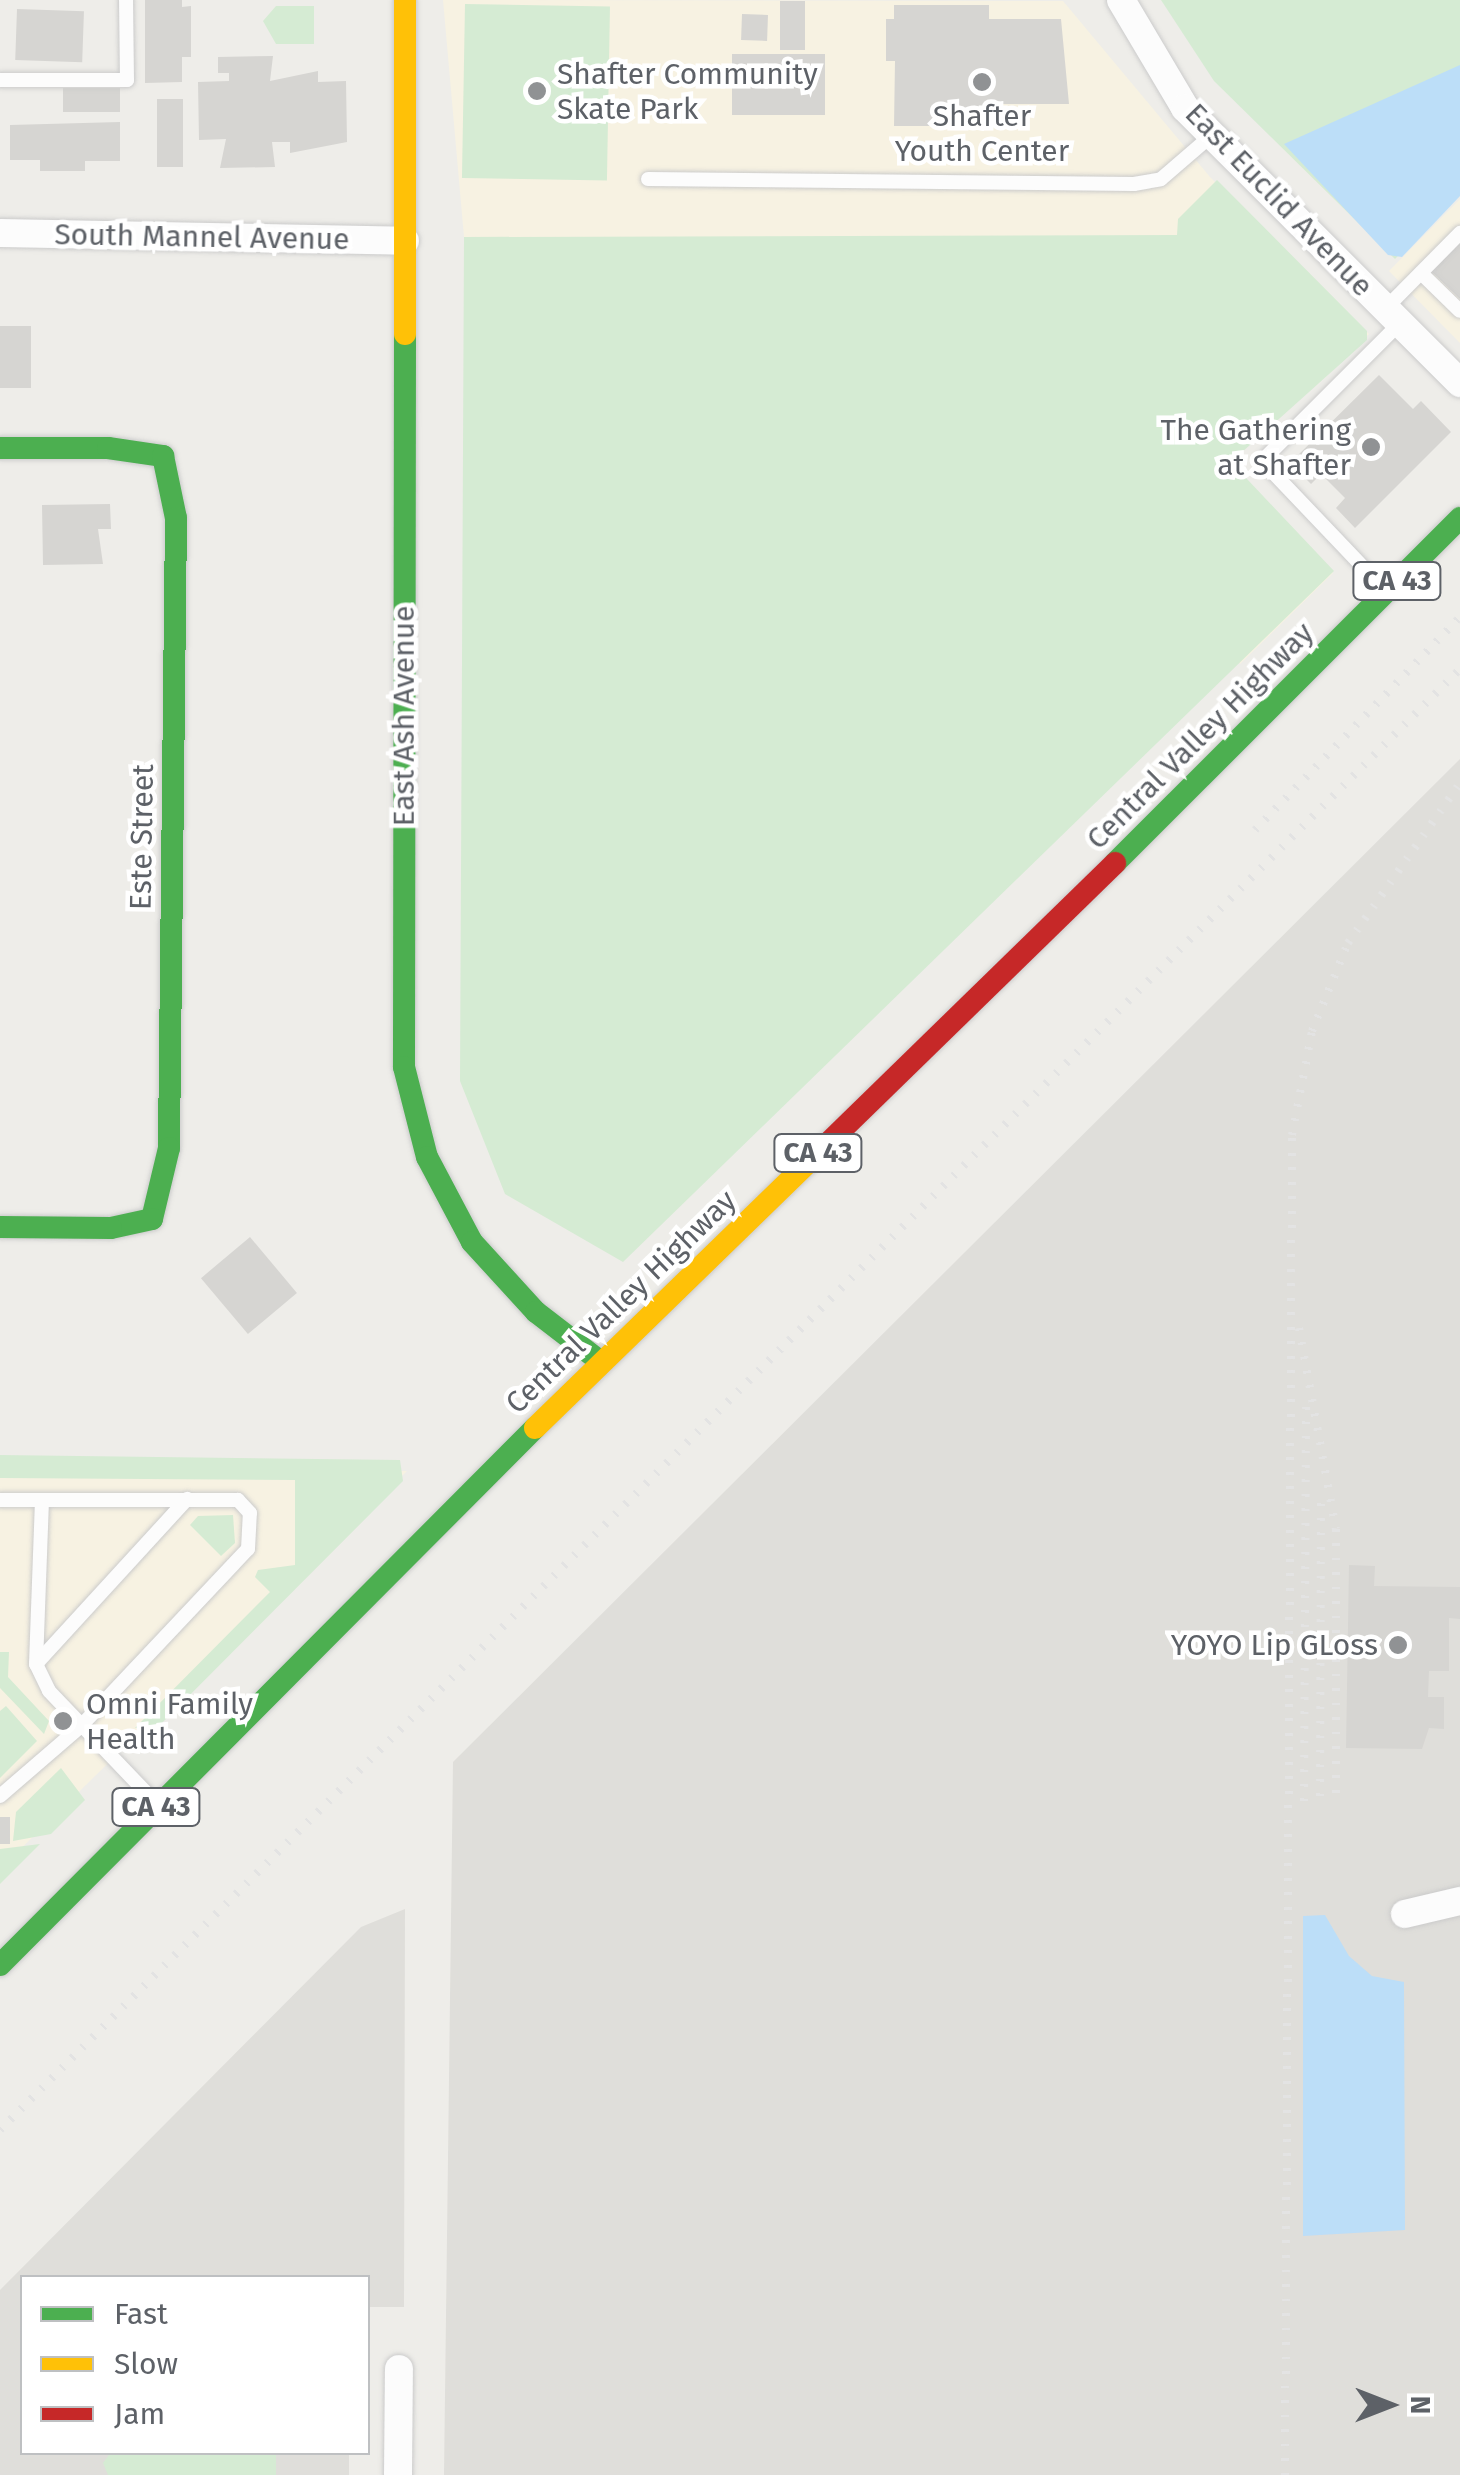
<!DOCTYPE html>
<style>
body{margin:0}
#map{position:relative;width:1460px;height:2475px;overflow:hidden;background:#eeede9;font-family:"Fira Sans",sans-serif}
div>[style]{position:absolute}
.commercial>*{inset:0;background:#f7f2e2}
.industrial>*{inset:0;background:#dfdeda}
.green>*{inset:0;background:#d5ebd3;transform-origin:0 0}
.water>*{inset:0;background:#bcdef8}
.building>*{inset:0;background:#d6d5d2;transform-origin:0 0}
.roads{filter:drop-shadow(0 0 2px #cbcbcb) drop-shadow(0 0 2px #cbcbcb)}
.lane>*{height:14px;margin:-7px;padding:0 7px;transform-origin:7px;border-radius:7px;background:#fcfcfc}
.street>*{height:28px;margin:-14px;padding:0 14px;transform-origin:14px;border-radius:14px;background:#fcfcfc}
.fast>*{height:22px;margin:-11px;padding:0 11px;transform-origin:11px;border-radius:11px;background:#4caf50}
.slow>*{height:22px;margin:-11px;padding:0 11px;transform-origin:11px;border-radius:11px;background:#ffc107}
.jam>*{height:22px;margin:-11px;padding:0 11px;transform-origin:11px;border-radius:11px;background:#c62828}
.rail>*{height:8px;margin-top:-4px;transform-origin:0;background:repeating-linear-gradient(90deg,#e3e3e3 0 2.5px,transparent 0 14.5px)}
.dots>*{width:28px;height:28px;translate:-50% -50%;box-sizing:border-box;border:5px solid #fff;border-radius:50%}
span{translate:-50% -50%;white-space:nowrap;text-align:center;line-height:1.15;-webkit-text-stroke:9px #fff;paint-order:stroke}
.shield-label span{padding:2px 8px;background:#fff;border:2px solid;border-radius:8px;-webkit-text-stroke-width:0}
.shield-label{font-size:28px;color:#5d6167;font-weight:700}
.poi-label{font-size:30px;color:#5d6167}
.left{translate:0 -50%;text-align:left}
.right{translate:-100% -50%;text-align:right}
.street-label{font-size:30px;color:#5d6167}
.legend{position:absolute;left:20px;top:2275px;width:350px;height:180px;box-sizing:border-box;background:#fff;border:2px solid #bec0c2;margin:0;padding:12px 18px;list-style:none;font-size:30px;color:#5d6167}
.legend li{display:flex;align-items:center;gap:20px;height:50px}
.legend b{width:50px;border:2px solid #bec0c2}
.north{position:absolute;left:1340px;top:2355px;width:100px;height:100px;-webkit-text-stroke:8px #fff;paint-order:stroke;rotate:90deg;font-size:28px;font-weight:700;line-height:40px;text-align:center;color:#5d6167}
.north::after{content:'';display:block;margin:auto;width:35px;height:45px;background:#5d6167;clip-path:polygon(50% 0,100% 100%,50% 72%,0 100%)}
</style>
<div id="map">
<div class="commercial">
<div style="clip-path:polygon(443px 0,1063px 1px,1210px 177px,1369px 334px,1228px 461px,1333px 573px,1240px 664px,989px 239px,464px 237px)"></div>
<div style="clip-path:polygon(1460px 199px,1460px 343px,1389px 271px)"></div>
<div style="clip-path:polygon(0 1467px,407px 1471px,0 1869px)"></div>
</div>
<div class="industrial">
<div style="clip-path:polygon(1460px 759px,1460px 2475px,444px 2475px,453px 1762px)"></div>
<div style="clip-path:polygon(405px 1909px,404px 2307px,368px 2307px,368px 2278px,22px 2278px,22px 2452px,349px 2453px,349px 2475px,0 2475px,0 2290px,361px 1927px)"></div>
</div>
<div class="green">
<div style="clip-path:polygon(1161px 0,1460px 0,1460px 192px,1395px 259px,1214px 81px)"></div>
<div style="left:465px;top:4px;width:145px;height:174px;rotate:1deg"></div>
<div style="clip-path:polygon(276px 6px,314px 6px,314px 44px,276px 44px,263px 21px)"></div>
<div style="clip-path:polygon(1217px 180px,1367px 331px,1367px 340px,1231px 462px,1334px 571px,623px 1262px,505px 1194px,460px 1081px,464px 237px,1177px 235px,1178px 219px)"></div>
<div style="clip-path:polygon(0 1455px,400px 1460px,403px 1481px,157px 1728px,135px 1728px,270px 1592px,255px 1577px,258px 1570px,295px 1565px,295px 1480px,0 1478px)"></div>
<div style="clip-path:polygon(233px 1515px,235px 1543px,221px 1556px,190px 1525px,198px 1516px)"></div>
<div style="clip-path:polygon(0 1652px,9px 1652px,8px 1677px,49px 1721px,44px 1734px,0 1688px)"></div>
<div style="clip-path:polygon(6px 1706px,37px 1741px,0 1778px,0 1711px)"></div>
<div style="clip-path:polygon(61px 1768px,85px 1800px,51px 1834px,13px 1841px,16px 1812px)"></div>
<div style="clip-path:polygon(40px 1844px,0 1884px,0 1849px)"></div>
<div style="clip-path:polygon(111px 2452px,276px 2453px,276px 2475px,108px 2475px,103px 2463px)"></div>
</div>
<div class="water">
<div style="clip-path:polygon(1460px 65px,1460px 196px,1402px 257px,1388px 255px,1284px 144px)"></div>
<div style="clip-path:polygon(1325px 1915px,1349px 1956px,1372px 1976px,1404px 1982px,1405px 2230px,1303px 2236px,1303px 1916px)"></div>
</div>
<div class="building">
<div style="clip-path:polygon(145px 0,182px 0,182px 7px,191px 6px,191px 57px,182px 57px,182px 82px,145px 83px)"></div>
<div style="left:780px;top:1px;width:25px;height:49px"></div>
<div style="clip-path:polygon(894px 5px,989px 5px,989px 19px,1061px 19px,1069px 104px,983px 104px,983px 126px,894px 126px,895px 61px,886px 61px,886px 19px,894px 19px)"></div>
<div style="left:17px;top:9px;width:67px;height:51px;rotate:2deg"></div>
<div style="left:742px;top:14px;width:26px;height:26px;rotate:2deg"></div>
<div style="left:732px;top:54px;width:93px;height:61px"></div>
<div style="clip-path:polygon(273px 56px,270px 81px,318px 71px,318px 82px,346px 81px,347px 142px,290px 153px,290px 142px,272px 142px,275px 167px,220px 168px,226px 139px,199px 140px,198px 82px,229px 81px,229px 73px,218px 73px,218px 57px)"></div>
<div style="left:63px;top:88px;width:57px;height:24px"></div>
<div style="left:157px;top:99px;width:26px;height:68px"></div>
<div style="clip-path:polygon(120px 122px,120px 161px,85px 161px,85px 171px,40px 171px,40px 160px,10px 160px,10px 125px)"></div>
<div style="clip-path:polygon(1460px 240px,1460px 299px,1430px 270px)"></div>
<div style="left:0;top:326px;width:31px;height:62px"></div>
<div style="clip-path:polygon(1379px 375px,1413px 409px,1421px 401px,1451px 432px,1355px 528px,1336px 508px,1345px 498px,1321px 474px,1311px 484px,1290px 463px)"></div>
<div style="clip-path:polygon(110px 504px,111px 529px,98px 529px,103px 564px,43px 565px,42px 505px)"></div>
<div style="left:250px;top:1237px;width:73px;height:64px;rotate:50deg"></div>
<div style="clip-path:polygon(1349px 1565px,1375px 1566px,1374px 1586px,1460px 1587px,1460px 1619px,1449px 1618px,1449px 1671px,1429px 1671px,1428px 1697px,1444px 1697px,1444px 1729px,1429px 1728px,1422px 1749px,1346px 1748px)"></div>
<div style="left:0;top:1817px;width:10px;height:27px"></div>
</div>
<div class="roads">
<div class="lane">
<div style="left:0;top:80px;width:127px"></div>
<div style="left:127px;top:80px;width:80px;rotate:-90.7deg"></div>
<div style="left:648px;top:179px;width:486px;rotate:0.6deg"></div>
<div style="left:1134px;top:184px;width:27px;rotate:-10deg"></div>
<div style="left:1161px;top:179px;width:67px;rotate:-40.8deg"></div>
<div style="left:1421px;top:273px;width:54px;rotate:44.3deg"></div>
<div style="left:1385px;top:309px;width:107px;rotate:-45.4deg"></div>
<div style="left:1382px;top:587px;width:174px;rotate:-133.6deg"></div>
<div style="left:1262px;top:461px;width:195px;rotate:-45deg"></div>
<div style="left:0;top:1500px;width:42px"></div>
<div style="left:42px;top:1500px;width:164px;rotate:92.1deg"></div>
<div style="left:36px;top:1664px;width:30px;rotate:64deg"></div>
<div style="left:49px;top:1691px;width:152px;rotate:46.3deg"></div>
<div style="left:36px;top:1664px;width:224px;rotate:-47.5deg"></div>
<div style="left:0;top:1796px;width:106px;rotate:-40.8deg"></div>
<div style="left:80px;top:1727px;width:245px;rotate:-46.7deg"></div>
<div style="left:248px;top:1549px;width:36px;rotate:-87deg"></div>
<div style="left:250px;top:1513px;width:18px;rotate:-133deg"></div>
<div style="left:238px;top:1500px;width:196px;rotate:180deg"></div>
</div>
<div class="street">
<div style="left:1121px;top:0;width:126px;rotate:59.3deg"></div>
<div style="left:1185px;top:108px;width:389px;rotate:45deg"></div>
<div style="left:0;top:233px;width:405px;rotate:1.1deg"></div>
<div style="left:1405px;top:1914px;width:57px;rotate:-13.3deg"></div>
<div style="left:398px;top:2475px;width:106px;rotate:-89.5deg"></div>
</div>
<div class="fast">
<div style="left:405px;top:334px;width:733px;rotate:90.08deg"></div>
<div style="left:404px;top:1067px;width:93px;rotate:75.7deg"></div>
<div style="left:427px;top:1157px;width:96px;rotate:62.1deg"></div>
<div style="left:472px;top:1242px;width:95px;rotate:47.6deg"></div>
<div style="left:536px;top:1312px;width:82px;rotate:37.6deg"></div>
<div style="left:0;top:448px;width:108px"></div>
<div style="left:108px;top:448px;width:56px;rotate:8.3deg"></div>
<div style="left:163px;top:456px;width:63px;rotate:78.2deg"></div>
<div style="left:176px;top:518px;width:630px;rotate:90.64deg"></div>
<div style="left:169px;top:1148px;width:73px;rotate:103.5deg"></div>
<div style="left:152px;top:1219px;width:42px;rotate:167.6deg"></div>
<div style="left:111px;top:1228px;width:111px;rotate:-179.5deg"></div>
<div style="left:1115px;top:863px;width:488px;rotate:-45deg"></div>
<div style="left:0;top:1965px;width:758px;rotate:-45.11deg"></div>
</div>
<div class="slow">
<div style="left:405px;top:334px;width:334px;rotate:-90deg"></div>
<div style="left:535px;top:1428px;width:399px;rotate:-44.2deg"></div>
</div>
<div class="jam">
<div style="left:821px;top:1150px;width:411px;rotate:-44.3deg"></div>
</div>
</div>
<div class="rail">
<div style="left:1255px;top:830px;width:296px;rotate:-46.1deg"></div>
<div style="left:1299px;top:1328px;width:204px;rotate:79.6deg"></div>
<div style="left:1336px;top:1529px;width:269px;rotate:90deg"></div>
<div style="left:1320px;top:1796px;width:300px;rotate:-89.8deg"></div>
<div style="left:1304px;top:1801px;width:395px;rotate:-89.7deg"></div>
<div style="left:0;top:2130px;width:2065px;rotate:-45.02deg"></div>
<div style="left:1285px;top:2475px;width:1340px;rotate:-89.7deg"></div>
<div style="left:1292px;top:1135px;width:106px;rotate:-79.1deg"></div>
<div style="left:1312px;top:1031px;width:95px;rotate:-67.8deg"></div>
<div style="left:1348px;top:943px;width:195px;rotate:-55deg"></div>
</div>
<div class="dots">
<div style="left:982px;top:82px;background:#909294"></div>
<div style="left:537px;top:91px;background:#909294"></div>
<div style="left:1371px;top:447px;background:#909294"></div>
<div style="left:1398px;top:1645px;background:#909294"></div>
<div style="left:63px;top:1721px;background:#909294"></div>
</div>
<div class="shield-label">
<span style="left:1397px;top:581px">CA 43</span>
<span style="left:818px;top:1153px">CA 43</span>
<span style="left:156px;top:1807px">CA 43</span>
</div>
<div class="poi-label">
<span class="left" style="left:557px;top:91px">Shafter Community<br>Skate Park</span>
<span style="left:982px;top:133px">Shafter<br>Youth Center</span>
<span class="right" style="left:1351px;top:447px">The Gathering<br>at Shafter</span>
<span class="right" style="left:1378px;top:1645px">YOYO Lip GLoss</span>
<span class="left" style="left:86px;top:1721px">Omni Family<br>Health</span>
</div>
<div class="street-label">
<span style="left:1279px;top:200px;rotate:46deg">East Euclid Avenue</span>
<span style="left:202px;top:237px;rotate:1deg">South Mannel Avenue</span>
<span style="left:404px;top:716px;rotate:-90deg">East Ash Avenue</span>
<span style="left:1200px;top:736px;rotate:-45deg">Central Valley Highway</span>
<span style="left:142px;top:837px;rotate:-89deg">Este Street</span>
<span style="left:621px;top:1302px;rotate:-44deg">Central Valley Highway</span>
</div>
<ul class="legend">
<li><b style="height:12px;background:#4caf50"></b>Fast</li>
<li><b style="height:12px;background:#ffc107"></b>Slow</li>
<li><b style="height:12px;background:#c62828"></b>Jam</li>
</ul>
<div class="north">N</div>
</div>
